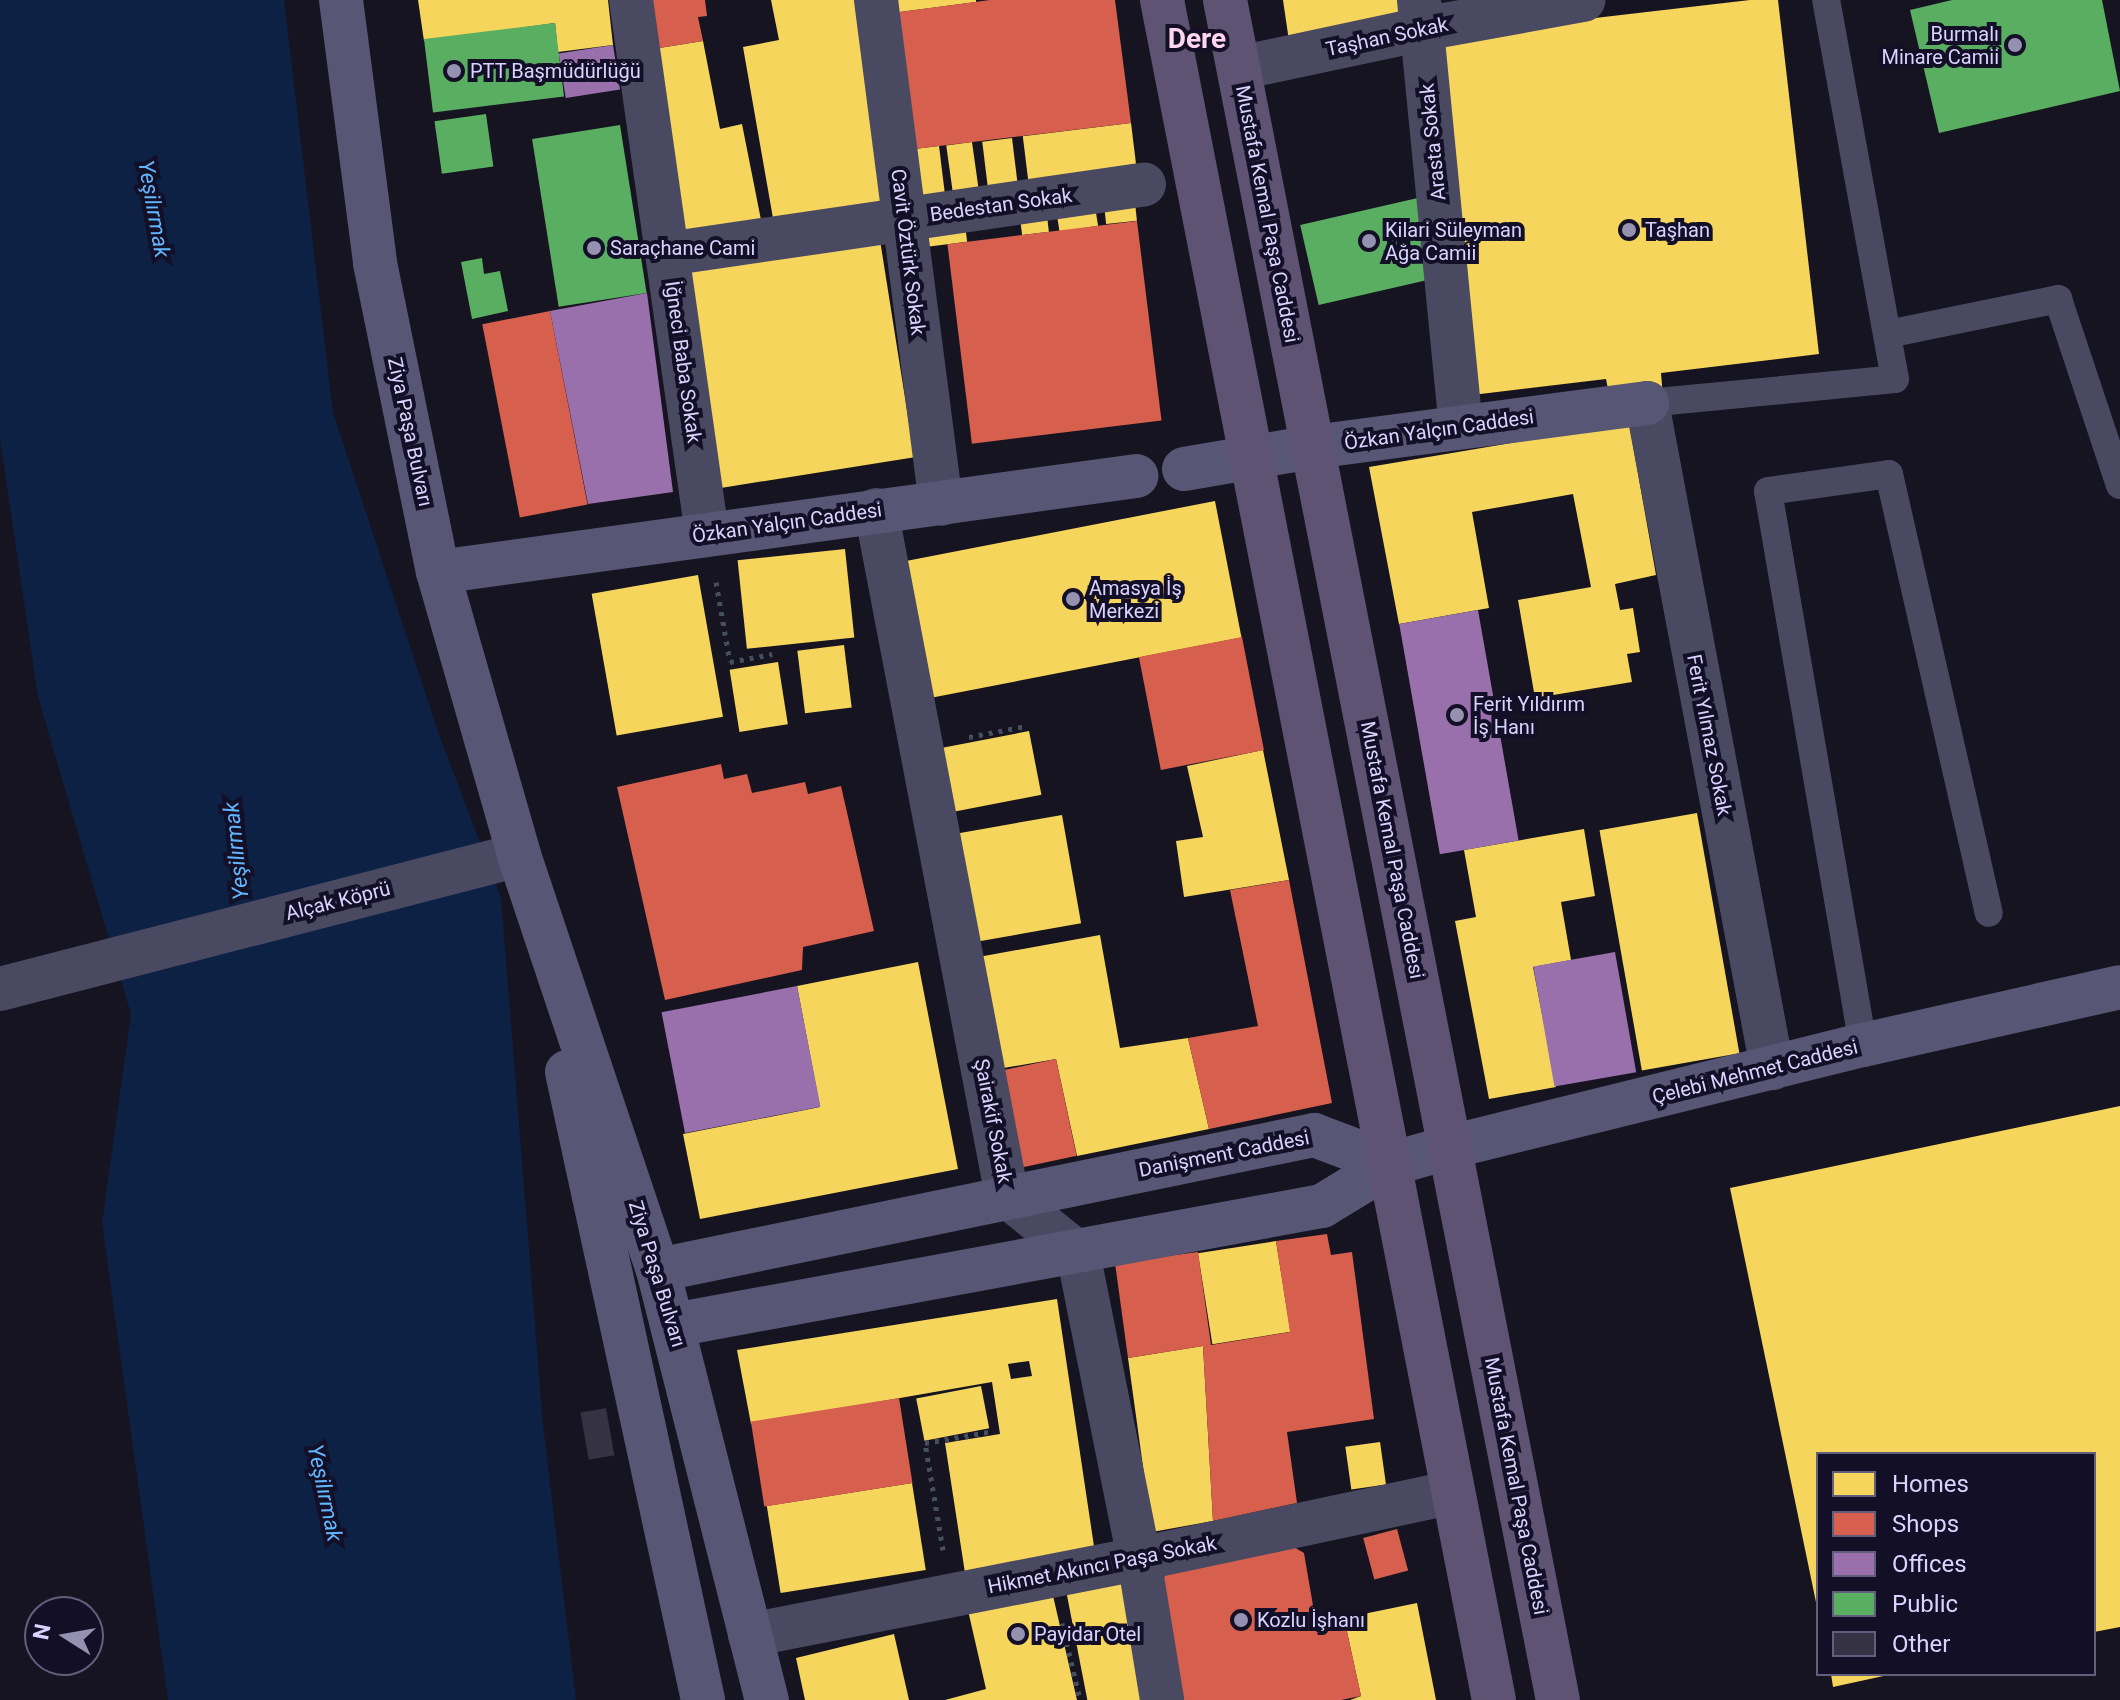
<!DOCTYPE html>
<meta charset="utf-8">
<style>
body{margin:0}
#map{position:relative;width:2120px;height:1700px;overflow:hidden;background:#161421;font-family:Roboto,sans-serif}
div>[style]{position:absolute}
.water>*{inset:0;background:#0d2144}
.homes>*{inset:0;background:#f6d55c;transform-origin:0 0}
.shops>*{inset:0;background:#d6604d;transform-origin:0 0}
.offices>*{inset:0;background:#9970ab;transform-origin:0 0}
.public>*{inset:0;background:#5aae61;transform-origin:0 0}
.building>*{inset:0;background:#343243;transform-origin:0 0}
.path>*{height:5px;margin-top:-2.5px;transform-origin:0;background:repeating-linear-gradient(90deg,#44505f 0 4px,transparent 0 10px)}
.lane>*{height:28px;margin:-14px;padding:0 14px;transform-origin:14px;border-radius:14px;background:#4a4962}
.street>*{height:44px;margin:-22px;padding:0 22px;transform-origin:22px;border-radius:22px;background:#4a4962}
.secondary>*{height:44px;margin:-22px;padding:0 22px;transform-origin:22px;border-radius:22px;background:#575674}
.primary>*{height:44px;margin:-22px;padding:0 22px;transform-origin:22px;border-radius:22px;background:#5e5373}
.dots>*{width:22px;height:22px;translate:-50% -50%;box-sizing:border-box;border:4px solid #130f26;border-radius:50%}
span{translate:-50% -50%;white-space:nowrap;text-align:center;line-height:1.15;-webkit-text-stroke:8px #130f26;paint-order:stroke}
.poi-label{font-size:20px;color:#d9d4ff}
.right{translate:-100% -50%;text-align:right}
.left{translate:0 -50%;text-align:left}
.street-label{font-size:20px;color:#d9d4ff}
.water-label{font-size:22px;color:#62b6ff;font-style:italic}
.district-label{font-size:28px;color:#ffd6f0;font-weight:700}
.legend{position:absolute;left:1816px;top:1452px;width:280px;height:224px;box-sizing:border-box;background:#130f26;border:2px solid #625e7d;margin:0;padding:10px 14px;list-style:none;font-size:24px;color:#d9d4ff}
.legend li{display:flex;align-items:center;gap:16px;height:40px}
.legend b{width:40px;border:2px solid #625e7d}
.north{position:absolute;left:24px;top:1596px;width:80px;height:80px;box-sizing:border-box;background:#130f26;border:2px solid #625e7d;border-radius:50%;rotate:281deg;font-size:22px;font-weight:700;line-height:32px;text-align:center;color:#d9d4ff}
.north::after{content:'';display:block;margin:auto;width:28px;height:36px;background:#9591b1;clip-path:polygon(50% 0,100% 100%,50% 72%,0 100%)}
</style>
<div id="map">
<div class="water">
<div style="clip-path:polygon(0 0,284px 0,333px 413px,440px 737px,501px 898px,543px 1425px,576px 1700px,168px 1700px,102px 1223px,131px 1014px,38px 697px,0 439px)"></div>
</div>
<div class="homes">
<div style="clip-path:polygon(418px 0,608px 0,613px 45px,558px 52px,555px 23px,424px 41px)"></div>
<div style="clip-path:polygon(771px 0,855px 0,884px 207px,774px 224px,743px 47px,779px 40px)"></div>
<div style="clip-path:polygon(891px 0,976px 0,976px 2px,892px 13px)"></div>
<div style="clip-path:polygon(1283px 0,1402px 0,1404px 20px,1289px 41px)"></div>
<div style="clip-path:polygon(1750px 0,1778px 0,1819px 354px,1661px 373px,1663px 397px,1611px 404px,1606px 379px,1472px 395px,1431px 37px)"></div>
<div style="clip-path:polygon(703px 41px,720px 129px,742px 124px,763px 230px,682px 244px,653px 49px)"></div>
<div style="left:1131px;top:123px;width:48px;height:109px;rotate:83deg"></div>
<div style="left:1012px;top:138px;width:48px;height:30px;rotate:83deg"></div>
<div style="left:972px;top:142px;width:50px;height:26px;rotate:82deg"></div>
<div style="left:939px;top:146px;width:51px;height:33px;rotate:83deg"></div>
<div style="left:1134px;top:193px;width:28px;height:31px;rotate:84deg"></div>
<div style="left:1094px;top:200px;width:26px;height:39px;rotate:81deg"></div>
<div style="left:1046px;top:208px;width:24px;height:27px;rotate:83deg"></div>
<div style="left:964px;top:216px;width:26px;height:50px;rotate:83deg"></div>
<div style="left:880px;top:240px;width:220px;height:196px;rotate:81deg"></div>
<div style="clip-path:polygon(1629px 423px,1656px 575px,1615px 584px,1620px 610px,1633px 608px,1640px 652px,1627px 654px,1632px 682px,1535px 698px,1518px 600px,1591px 587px,1573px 494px,1472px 512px,1489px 608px,1399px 624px,1369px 467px)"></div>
<div style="left:1215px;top:501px;width:139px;height:316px;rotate:79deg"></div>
<div style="left:845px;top:549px;width:89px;height:108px;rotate:84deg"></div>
<div style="left:698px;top:575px;width:144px;height:108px;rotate:80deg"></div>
<div style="left:844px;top:645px;width:63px;height:47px;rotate:83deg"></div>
<div style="left:778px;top:662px;width:63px;height:49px;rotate:81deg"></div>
<div style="left:1029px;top:731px;width:65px;height:92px;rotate:79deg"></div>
<div style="clip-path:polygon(1263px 750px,1289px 880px,1184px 897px,1176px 841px,1203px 837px,1187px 766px)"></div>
<div style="left:1697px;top:813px;width:244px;height:99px;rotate:80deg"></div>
<div style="left:1062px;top:815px;width:110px;height:112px;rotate:80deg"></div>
<div style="clip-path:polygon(1584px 829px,1595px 896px,1561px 902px,1571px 960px,1533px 967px,1556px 1087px,1489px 1099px,1455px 921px,1476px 917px,1464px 850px)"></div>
<div style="clip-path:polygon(1100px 935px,1120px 1048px,1188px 1038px,1209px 1129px,1077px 1156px,1056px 1059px,992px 1070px,973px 958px)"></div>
<div style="clip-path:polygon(918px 962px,958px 1169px,700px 1219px,683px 1134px,820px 1107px,797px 986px)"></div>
<div style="clip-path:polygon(2120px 1106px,2120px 1627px,2094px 1632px,2094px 1454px,1818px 1454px,1817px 1607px,1730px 1188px)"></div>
<div style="left:1276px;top:1241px;width:92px;height:79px;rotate:81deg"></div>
<div style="clip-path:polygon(evenodd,1057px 1299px,1095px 1553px,965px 1573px,945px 1443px,1000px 1434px,992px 1382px,751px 1424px,737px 1350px,1057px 1299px,1029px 1361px,1032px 1376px,1011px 1379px,1008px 1364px,1029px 1361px)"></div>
<div style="clip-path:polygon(1203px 1346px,1213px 1521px,1152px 1532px,1128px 1358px)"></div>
<div style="left:981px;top:1386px;width:43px;height:66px;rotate:79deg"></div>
<div style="left:1380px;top:1442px;width:43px;height:35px;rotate:82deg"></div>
<div style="left:912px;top:1483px;width:88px;height:147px;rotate:81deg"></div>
<div style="left:1126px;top:1574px;width:128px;height:62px;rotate:79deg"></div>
<div style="clip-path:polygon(1051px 1587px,1077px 1700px,945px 1700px,986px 1689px,967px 1606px)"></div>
<div style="clip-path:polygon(1417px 1603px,1436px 1700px,1350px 1700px,1361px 1696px,1344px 1618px)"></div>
<div style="clip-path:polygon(894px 1634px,909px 1700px,805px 1700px,796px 1658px)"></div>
<div style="clip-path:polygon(1831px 1674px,1887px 1674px,1888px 1675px,1833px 1687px)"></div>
</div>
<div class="shops">
<div style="clip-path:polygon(645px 0,705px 0,707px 16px,698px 17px,703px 41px,653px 49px)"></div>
<div style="clip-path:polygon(990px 0,1115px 0,1131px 123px,906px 150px,892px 13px)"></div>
<div style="left:1137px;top:221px;width:201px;height:191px;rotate:83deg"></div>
<div style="left:550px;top:311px;width:197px;height:69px;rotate:79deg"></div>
<div style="left:1242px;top:637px;width:115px;height:105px;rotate:79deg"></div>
<div style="clip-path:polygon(721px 764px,724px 779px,747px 774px,752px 793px,805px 782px,808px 794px,841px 786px,874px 931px,803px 947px,802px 970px,665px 1000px,617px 787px)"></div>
<div style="clip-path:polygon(1289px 880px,1332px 1103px,1209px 1129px,1188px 1038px,1258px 1026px,1230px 890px)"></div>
<div style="left:1056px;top:1059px;width:99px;height:65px;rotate:78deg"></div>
<div style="clip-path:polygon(1327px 1234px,1331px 1255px,1352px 1252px,1374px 1419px,1287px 1432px,1297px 1503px,1213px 1521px,1203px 1346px,1128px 1358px,1115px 1263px,1198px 1252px,1211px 1345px,1290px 1332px,1276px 1241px)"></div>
<div style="left:899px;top:1398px;width:86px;height:150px;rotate:81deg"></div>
<div style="left:1397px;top:1529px;width:43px;height:35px;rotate:75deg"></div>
<div style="clip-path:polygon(1287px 1543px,1304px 1553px,1316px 1623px,1344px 1618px,1361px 1696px,1341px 1700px,1180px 1700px,1162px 1581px,1171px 1564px)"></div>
</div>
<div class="offices">
<div style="left:613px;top:45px;width:45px;height:55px;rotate:81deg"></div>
<div style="clip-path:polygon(647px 293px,673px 492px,588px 504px,550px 311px)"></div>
<div style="left:1478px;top:610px;width:234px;height:80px;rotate:80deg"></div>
<div style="left:1615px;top:952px;width:122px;height:83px;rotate:80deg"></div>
<div style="left:797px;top:986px;width:123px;height:138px;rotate:79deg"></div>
</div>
<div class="public">
<div style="clip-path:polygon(1952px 0,2102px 0,2120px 91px,1939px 133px,1910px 10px)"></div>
<div style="left:555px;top:23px;width:74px;height:132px;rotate:83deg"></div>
<div style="left:486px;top:114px;width:53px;height:52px;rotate:82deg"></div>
<div style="left:620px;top:125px;width:170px;height:89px;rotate:81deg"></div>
<div style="left:1422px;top:197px;width:82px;height:125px;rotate:77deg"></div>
<div style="clip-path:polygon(482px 258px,484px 274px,500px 271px,508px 311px,472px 319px,461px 262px)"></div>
</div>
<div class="building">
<div style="left:606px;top:1408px;width:48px;height:26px;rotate:80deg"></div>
</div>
<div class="path">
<div style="left:716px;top:582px;width:81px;rotate:80.1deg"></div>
<div style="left:730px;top:662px;width:43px;rotate:-10.8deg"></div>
<div style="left:969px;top:737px;width:58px;rotate:-10.9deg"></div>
<div style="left:943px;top:1550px;width:109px;rotate:-99.5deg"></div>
<div style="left:925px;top:1443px;width:70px;rotate:-9.9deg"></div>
<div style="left:1062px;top:1623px;width:79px;rotate:76.8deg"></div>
</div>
<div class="lane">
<div style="left:1888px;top:334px;width:174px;rotate:-11.6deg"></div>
<div style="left:2058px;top:299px;width:196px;rotate:71.6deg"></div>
<div style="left:1647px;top:403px;width:249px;rotate:-5.5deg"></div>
<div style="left:1895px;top:379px;width:385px;rotate:-100.3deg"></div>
<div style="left:1863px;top:1045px;width:562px;rotate:-99.73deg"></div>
<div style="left:1768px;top:491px;width:122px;rotate:-8deg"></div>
<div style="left:1889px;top:474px;width:450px;rotate:77.2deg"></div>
</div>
<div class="street">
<div style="left:631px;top:0;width:539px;rotate:81.9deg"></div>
<div style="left:876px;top:0;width:508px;rotate:82.65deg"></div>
<div style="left:1419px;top:0;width:428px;rotate:84.4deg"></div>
<div style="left:1239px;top:68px;width:187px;rotate:-12deg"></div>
<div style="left:1422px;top:29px;width:164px;rotate:-10.2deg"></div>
<div style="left:667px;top:254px;width:482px;rotate:-8.3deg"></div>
<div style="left:1647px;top:403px;width:677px;rotate:79.35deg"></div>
<div style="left:876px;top:510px;width:698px;rotate:79.19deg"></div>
<div style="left:1007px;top:1196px;width:91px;rotate:38.8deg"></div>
<div style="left:1078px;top:1253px;width:312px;rotate:78.7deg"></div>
<div style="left:1139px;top:1559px;width:143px;rotate:80.7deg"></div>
<div style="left:0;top:989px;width:536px;rotate:-14.48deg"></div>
<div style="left:750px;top:1635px;width:396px;rotate:-11.1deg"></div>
<div style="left:1139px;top:1559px;width:321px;rotate:-12deg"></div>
</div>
<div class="secondary">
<div style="left:341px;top:0;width:265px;rotate:82.6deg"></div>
<div style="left:375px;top:263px;width:315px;rotate:78.5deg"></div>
<div style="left:438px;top:572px;width:294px;rotate:74deg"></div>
<div style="left:519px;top:855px;width:438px;rotate:71.5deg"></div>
<div style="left:658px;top:1270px;width:444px;rotate:75.8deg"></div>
<div style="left:1184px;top:469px;width:131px;rotate:-9.7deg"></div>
<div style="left:1313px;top:447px;width:337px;rotate:-7.5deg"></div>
<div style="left:438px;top:572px;width:705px;rotate:-7.83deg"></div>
<div style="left:567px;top:1072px;width:643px;rotate:77.78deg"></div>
<div style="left:658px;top:1270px;width:670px;rotate:-11.63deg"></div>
<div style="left:1314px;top:1135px;width:82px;rotate:20.6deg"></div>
<div style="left:674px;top:1325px;width:659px;rotate:-10.41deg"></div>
<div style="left:1322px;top:1206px;width:81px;rotate:-31.3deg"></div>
<div style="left:1391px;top:1164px;width:61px;rotate:-16.1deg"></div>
<div style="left:1450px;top:1147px;width:425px;rotate:-13.9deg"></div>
<div style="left:1863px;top:1045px;width:263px;rotate:-12.7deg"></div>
</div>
<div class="primary">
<div style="left:1162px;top:0;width:1732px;rotate:78.95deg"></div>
<div style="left:1225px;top:0;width:1732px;rotate:78.92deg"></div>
</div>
<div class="dots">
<div style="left:2015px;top:45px;background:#9591b1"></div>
<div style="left:454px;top:71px;background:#9591b1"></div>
<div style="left:1629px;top:230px;background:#9591b1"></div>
<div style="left:1369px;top:241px;background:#9591b1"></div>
<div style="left:594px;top:248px;background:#9591b1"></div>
<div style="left:1073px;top:599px;background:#9591b1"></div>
<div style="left:1457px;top:715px;background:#9591b1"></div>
<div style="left:1241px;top:1620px;background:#9591b1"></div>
<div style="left:1018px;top:1634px;background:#9591b1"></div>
</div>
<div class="poi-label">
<span class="right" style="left:1999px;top:46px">Burmalı<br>Minare Camii</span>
<span class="left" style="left:470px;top:71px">PTT Başmüdürlüğü</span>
<span class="left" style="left:1385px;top:242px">Kilari Süleyman<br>Ağa Camii</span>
<span class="left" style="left:1645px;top:230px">Taşhan</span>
<span class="left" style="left:610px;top:248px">Saraçhane Cami</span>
<span class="left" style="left:1089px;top:600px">Amasya İş<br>Merkezi</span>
<span class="left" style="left:1473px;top:716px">Ferit Yıldırım<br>İş Hanı</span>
<span class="left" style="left:1257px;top:1620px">Kozlu İşhanı</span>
<span class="left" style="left:1034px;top:1634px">Payidar Otel</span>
</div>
<div class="street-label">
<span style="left:1387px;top:37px;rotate:-12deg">Taşhan Sokak</span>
<span style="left:1433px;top:142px;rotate:-96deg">Arasta Sokak</span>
<span style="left:1001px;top:205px;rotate:-8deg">Bedestan Sokak</span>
<span style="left:1267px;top:214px;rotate:79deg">Mustafa Kemal Paşa Caddesi</span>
<span style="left:908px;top:252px;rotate:83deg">Cavit Öztürk Sokak</span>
<span style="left:683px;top:362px;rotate:82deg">İğneci Baba Sokak</span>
<span style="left:1439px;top:430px;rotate:-8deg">Özkan Yalçın Caddesi</span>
<span style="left:410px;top:432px;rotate:78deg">Ziya Paşa Bulvarı</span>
<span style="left:787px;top:523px;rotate:-8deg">Özkan Yalçın Caddesi</span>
<span style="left:1709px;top:735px;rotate:79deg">Ferit Yılmaz Sokak</span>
<span style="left:1392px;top:850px;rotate:79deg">Mustafa Kemal Paşa Caddesi</span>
<span style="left:338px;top:901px;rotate:-14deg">Alçak Köprü</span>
<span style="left:1755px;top:1072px;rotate:-14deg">Çelebi Mehmet Caddesi</span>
<span style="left:993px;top:1121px;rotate:79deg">Şairakif Sokak</span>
<span style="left:1224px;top:1154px;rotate:-11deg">Danişment Caddesi</span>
<span style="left:657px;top:1274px;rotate:73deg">Ziya Paşa Bulvarı</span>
<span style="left:1516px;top:1486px;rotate:79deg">Mustafa Kemal Paşa Caddesi</span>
<span style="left:1102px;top:1565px;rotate:-11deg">Hikmet Akıncı Paşa Sokak</span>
</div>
<div class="water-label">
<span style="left:154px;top:209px;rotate:80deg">Yeşilırmak</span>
<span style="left:236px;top:851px;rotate:-96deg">Yeşilırmak</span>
<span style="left:325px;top:1493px;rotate:78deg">Yeşilırmak</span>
</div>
<div class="district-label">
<span style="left:1197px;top:39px">Dere</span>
</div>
<ul class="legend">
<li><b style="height:22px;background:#f6d55c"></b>Homes</li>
<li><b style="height:22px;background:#d6604d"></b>Shops</li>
<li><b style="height:22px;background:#9970ab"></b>Offices</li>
<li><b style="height:22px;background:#5aae61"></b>Public</li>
<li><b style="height:22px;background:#343243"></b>Other</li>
</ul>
<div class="north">N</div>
</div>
